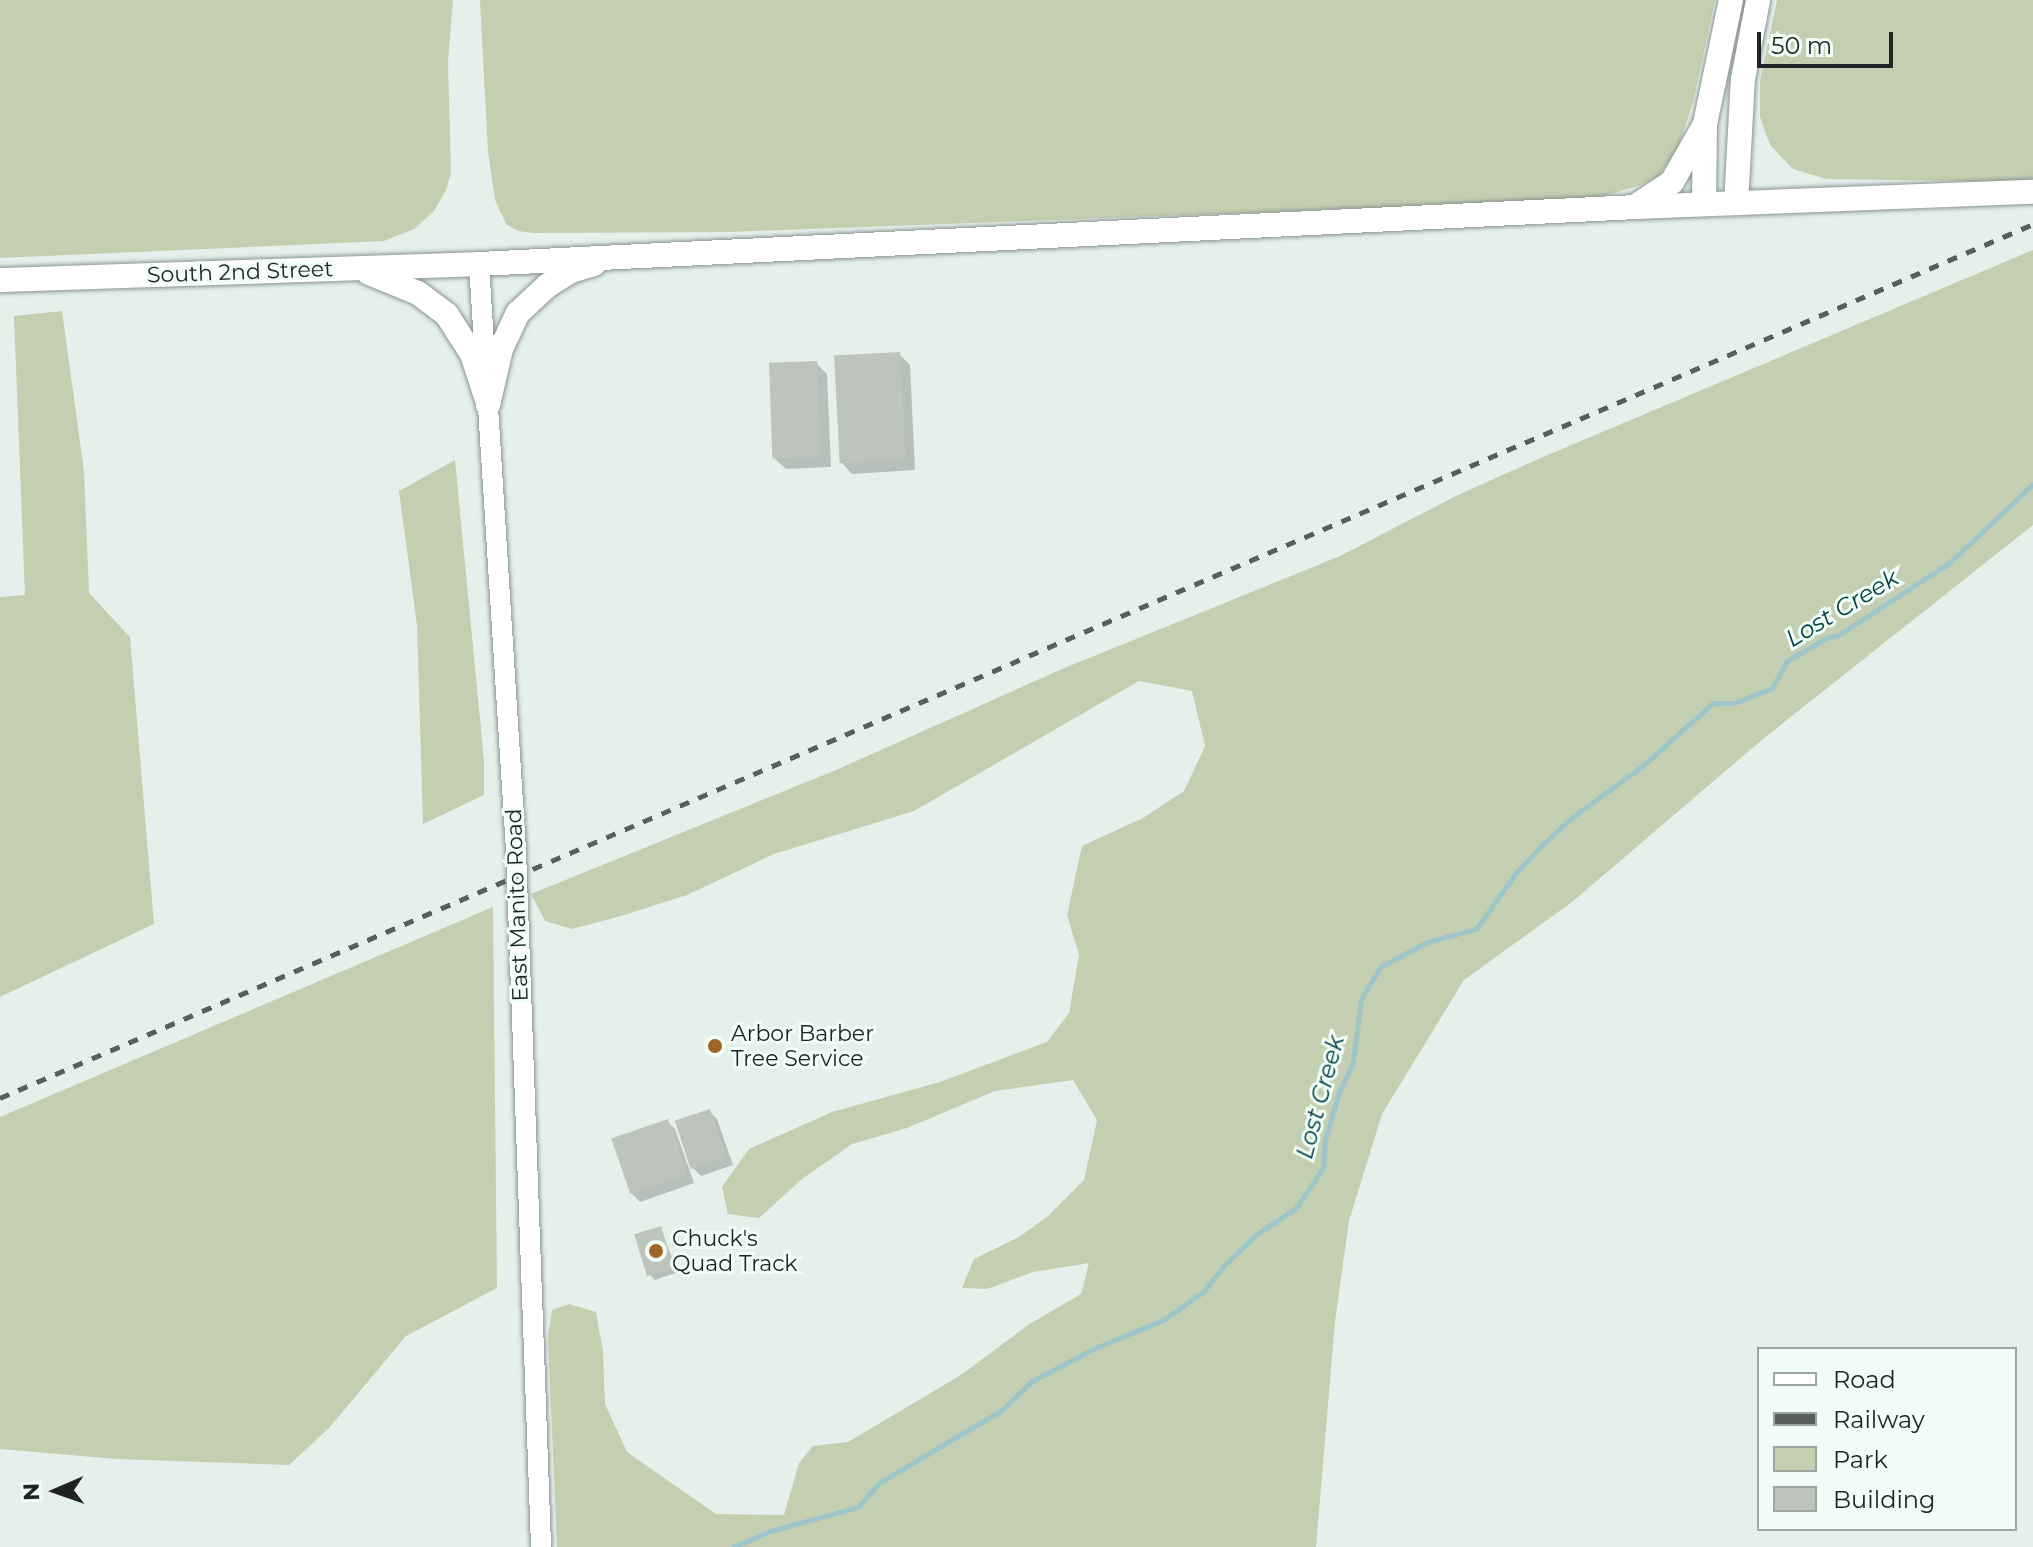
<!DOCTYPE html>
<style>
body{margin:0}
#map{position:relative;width:2033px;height:1547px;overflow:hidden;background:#e4f0ea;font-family:Montserrat,sans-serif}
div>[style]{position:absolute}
.green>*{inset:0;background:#c4cfb2}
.shadow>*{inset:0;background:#0003}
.stream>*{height:5px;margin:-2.5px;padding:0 2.5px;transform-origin:2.5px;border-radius:2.5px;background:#9ec5ca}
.building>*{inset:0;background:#bcc4bc;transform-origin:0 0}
.roads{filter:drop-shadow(0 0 2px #8a9590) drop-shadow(0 0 2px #8a9590)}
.tertiary>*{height:20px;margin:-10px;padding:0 10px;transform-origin:10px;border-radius:10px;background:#fff}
.secondary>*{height:24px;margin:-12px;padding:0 12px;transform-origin:12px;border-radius:12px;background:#fff}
.rail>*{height:5px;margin-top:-2.5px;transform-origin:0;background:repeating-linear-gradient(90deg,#575e5b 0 10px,transparent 0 20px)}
.dots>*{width:22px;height:22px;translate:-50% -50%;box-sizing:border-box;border:4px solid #f1fdf7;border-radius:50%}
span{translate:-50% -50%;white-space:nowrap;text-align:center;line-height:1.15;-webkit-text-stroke:6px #f1fdf7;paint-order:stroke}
.street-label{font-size:22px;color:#1f2321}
.poi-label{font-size:22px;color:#1f2321}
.left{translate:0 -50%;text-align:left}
.water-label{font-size:24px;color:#003e44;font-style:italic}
.legend{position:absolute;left:1757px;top:1347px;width:260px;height:184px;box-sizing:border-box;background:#f1fdf7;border:2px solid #9da6a1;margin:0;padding:10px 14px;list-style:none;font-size:24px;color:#1f2321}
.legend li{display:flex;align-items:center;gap:16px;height:40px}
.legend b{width:40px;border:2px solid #9da6a1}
.north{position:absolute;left:16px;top:1451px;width:80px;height:80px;-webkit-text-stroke:6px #f1fdf7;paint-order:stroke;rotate:268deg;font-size:22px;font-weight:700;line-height:32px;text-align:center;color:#1f2321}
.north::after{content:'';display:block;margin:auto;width:28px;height:36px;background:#1f2321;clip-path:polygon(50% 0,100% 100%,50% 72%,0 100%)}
.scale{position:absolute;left:1757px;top:32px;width:136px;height:36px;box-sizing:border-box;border:4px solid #1f2321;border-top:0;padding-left:10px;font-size:24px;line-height:28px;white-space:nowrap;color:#1f2321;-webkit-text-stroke:6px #f1fdf7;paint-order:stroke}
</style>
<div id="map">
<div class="green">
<div style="clip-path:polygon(0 0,453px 0,448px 61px,451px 173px,446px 190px,434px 211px,414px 229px,384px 241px,0 258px)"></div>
<div style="clip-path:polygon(480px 0,1715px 0,1693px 102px,1678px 148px,1658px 176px,1641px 185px,1604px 196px,1532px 202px,729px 232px,534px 233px,518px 231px,506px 224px,495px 200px,488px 152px)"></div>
<div style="clip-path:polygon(1777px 0,2033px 0,2033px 182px,1826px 179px,1793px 169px,1770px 145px,1760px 117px,1760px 81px)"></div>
<div style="clip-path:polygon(2033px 250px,2033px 525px,1763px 739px,1572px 902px,1464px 980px,1382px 1114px,1349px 1221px,1335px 1322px,1316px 1547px,557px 1547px,548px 1336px,552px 1310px,569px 1304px,596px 1312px,603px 1351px,605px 1404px,627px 1452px,716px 1514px,784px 1515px,799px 1463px,813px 1446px,848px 1442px,961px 1375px,1028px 1325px,1081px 1294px,1089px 1263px,1033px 1272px,987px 1289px,962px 1288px,974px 1259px,1019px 1237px,1048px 1216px,1084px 1180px,1097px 1120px,1073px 1080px,995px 1091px,907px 1128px,852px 1144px,802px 1179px,759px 1218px,728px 1214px,722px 1187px,749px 1149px,832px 1112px,940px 1082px,1047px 1042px,1069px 1013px,1079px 955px,1067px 915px,1082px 846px,1143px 818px,1184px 791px,1205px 746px,1192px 691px,1139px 681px,914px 811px,774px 854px,687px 895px,621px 916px,572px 929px,545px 921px,531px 894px,836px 770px,1062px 669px,1340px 556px,1458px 495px,1543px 457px)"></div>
<div style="clip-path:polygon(62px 311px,84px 471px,89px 593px,130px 637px,154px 924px,0 997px,0 597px,25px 595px,14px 316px)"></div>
<div style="clip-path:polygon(455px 460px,484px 761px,484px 795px,423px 824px,417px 625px,399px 491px)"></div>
<div style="clip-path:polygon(493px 907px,497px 1288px,406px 1336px,329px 1428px,289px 1465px,116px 1459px,0 1449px,0 1117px)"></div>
</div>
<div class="shadow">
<div style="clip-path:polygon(899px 354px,910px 365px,915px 470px,852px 474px,842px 463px)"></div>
<div style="clip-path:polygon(817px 364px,827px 374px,831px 467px,786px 469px,775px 459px)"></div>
<div style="clip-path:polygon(709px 1111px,717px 1119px,733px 1165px,701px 1176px,693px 1168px)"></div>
<div style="clip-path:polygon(667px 1121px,675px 1129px,694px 1183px,640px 1202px,632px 1194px)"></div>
<div style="clip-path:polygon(660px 1229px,678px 1272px,655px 1280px,650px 1275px)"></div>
</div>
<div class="stream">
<div style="left:734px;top:1547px;width:39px;rotate:-24deg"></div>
<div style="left:770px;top:1531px;width:91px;rotate:-15.3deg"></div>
<div style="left:858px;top:1507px;width:32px;rotate:-49deg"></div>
<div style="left:879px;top:1483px;width:143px;rotate:-30.7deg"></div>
<div style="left:1002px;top:1410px;width:42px;rotate:-44deg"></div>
<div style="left:1032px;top:1381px;width:69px;rotate:-27.7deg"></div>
<div style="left:1093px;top:1349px;width:76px;rotate:-22.5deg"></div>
<div style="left:1163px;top:1320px;width:49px;rotate:-35deg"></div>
<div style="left:1203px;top:1292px;width:34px;rotate:-52deg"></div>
<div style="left:1224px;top:1265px;width:45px;rotate:-43.2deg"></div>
<div style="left:1257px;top:1234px;width:47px;rotate:-33.7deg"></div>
<div style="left:1296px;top:1208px;width:48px;rotate:-56deg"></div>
<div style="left:1323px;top:1168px;width:28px;rotate:-86deg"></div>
<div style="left:1325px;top:1140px;width:47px;rotate:-73.9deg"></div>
<div style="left:1338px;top:1095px;width:37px;rotate:-66deg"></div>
<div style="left:1353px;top:1061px;width:63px;rotate:-82.6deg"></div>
<div style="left:1361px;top:999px;width:37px;rotate:-59deg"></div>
<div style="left:1380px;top:967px;width:53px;rotate:-28deg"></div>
<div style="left:1427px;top:942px;width:51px;rotate:-14.9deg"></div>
<div style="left:1476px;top:929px;width:69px;rotate:-54.5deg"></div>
<div style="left:1516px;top:873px;width:40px;rotate:-47deg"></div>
<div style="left:1543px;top:844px;width:43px;rotate:-42.2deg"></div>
<div style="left:1575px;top:815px;width:80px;rotate:-35.9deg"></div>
<div style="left:1640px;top:768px;width:98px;rotate:-41.7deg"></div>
<div style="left:1713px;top:703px;width:21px"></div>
<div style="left:1734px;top:703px;width:41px;rotate:-21.5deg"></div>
<div style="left:1772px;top:688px;width:31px;rotate:-61deg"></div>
<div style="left:1787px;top:661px;width:48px;rotate:-30.3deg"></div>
<div style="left:1828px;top:637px;width:9px;rotate:-6deg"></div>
<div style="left:1837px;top:636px;width:134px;rotate:-33.1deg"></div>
<div style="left:1949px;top:563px;width:115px;rotate:-43.2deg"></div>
</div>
<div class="building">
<div style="left:900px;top:352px;width:108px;height:66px;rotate:87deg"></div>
<div style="left:817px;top:361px;width:96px;height:48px;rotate:88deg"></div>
<div style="left:710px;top:1109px;width:51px;height:37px;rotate:72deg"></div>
<div style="left:668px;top:1119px;width:59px;height:60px;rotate:71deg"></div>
<div style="left:661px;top:1226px;width:44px;height:28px;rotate:73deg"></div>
</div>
<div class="roads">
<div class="tertiary">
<div style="left:479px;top:264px;width:588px;rotate:86.39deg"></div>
<div style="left:516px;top:851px;width:696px;rotate:87.94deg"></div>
</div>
<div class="secondary">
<div style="left:1736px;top:203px;width:124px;rotate:-86.8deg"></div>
<div style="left:1743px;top:79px;width:80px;rotate:-79.2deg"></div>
<div style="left:1704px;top:204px;width:80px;rotate:-89.3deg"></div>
<div style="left:1705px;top:124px;width:127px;rotate:-78.2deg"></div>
<div style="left:1636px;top:206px;width:43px;rotate:-33.7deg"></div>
<div style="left:1672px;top:182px;width:64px;rotate:-60.3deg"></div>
<div style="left:369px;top:273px;width:53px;rotate:22.2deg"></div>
<div style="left:418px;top:293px;width:36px;rotate:37deg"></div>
<div style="left:447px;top:315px;width:46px;rotate:57.3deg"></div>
<div style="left:472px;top:354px;width:52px;rotate:71.9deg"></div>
<div style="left:0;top:280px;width:479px;rotate:-1.9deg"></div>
<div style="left:479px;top:264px;width:1157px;rotate:-2.82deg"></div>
<div style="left:1635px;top:207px;width:398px;rotate:-2.2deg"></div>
<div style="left:488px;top:405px;width:57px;rotate:-76.9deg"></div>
<div style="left:501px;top:349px;width:40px;rotate:-65deg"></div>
<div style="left:518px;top:313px;width:40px;rotate:-43deg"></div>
<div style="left:547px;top:286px;width:28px;rotate:-32deg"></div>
<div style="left:571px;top:271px;width:24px;rotate:-17deg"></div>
</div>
</div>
<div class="rail">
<div style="left:0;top:1098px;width:2213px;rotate:-23.26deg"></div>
</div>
<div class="dots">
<div style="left:715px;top:1046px;background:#9f6425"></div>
<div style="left:656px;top:1251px;background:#9f6425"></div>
</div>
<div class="street-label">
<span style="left:240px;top:272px;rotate:-2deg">South 2nd Street</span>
<span style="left:517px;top:905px;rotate:-92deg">East Manito Road</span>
</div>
<div class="poi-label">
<span class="left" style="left:731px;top:1046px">Arbor Barber<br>Tree Service</span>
<span class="left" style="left:672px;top:1251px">Chuck's<br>Quad Track</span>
</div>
<div class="water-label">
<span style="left:1842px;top:608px;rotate:-31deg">Lost Creek</span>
<span style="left:1320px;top:1097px;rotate:-75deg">Lost Creek</span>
</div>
<ul class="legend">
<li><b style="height:10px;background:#fff"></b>Road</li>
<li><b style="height:10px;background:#575e5b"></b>Railway</li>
<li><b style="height:22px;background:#c4cfb2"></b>Park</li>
<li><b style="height:22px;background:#bcc4bc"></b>Building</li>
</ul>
<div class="north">N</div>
<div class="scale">50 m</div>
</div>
